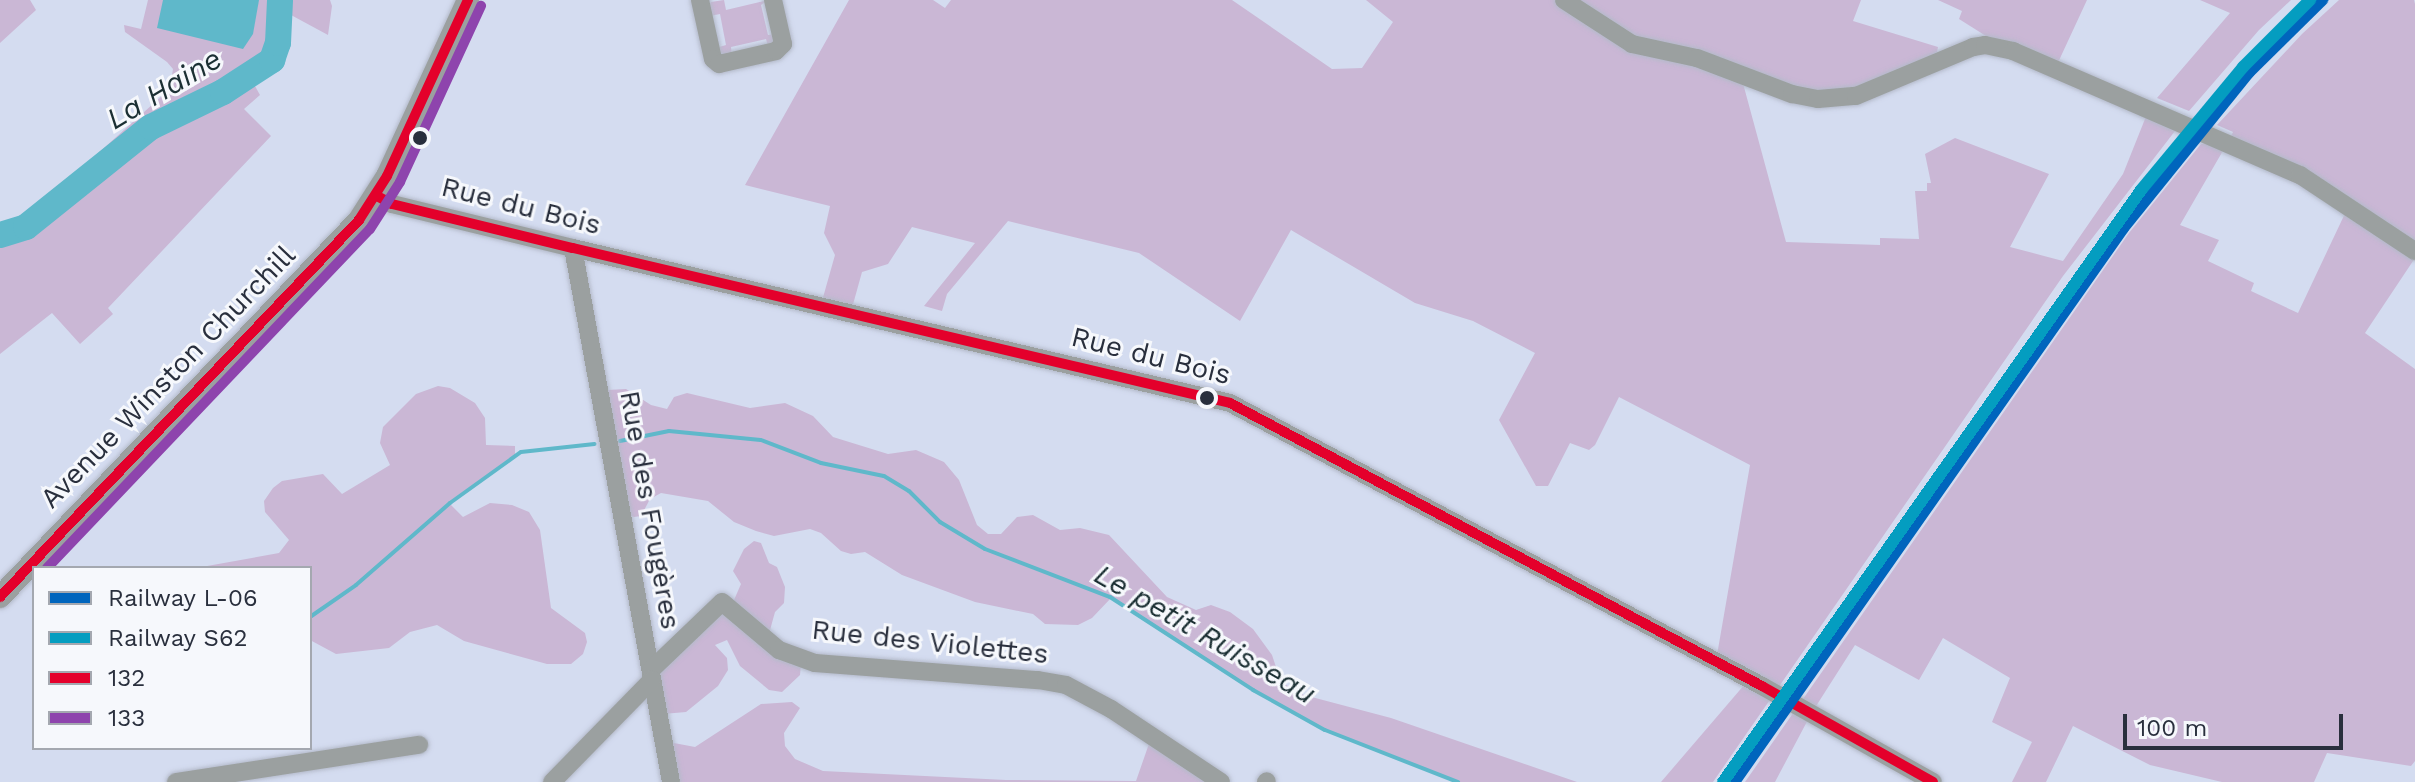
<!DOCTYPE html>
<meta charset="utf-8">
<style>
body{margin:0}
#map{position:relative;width:2415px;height:782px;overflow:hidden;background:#d4dcf0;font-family:"Work Sans",sans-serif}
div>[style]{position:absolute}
.green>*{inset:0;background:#cab7d5}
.water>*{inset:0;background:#5fb8ca}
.stream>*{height:4px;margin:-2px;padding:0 2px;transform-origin:2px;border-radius:2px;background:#5fb8ca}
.river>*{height:26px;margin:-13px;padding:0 13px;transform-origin:13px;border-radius:13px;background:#5fb8ca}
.roads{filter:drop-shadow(0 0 2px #b4baca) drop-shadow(0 0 2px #b4baca)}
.minor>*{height:18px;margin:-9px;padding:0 9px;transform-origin:9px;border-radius:9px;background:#9ba0a0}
.tertiary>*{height:22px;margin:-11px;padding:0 11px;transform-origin:11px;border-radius:11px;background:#9ba0a0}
.bus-1>*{height:10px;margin:-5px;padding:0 5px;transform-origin:5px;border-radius:5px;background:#e4002b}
.bus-2>*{height:10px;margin:-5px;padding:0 5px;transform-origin:5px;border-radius:5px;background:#8e44ad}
.rail-1>*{height:12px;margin:-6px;padding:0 6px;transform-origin:6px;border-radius:6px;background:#0065bd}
.rail-2>*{height:12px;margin:-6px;padding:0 6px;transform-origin:6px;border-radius:6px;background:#049dc0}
.dots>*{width:22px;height:22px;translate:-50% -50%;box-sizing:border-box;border:4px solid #f6f8fc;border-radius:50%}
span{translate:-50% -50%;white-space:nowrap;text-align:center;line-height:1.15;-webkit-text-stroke:6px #f6f8fc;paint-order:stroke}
.street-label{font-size:28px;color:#292f3d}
.water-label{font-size:30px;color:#1b2f33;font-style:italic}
.legend{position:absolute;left:32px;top:566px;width:280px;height:184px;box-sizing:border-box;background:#f6f8fc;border:2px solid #a4a8b0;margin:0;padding:10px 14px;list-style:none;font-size:24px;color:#292f3d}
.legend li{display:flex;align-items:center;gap:16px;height:40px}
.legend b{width:40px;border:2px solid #a4a8b0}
.scale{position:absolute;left:2123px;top:714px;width:220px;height:36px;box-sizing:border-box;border:4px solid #292f3d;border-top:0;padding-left:10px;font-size:24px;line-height:28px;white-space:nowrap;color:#292f3d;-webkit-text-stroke:6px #f6f8fc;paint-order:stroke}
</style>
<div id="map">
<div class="green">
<div style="clip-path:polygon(0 0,30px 0,36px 10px,0 43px)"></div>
<div style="clip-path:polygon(148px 0,330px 0,332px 6px,328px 35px,291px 15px,270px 51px,246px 70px,260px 95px,244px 109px,271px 136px,108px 308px,113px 314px,80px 344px,52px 313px,0 354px,0 229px,15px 223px,47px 199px,163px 95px,171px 81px,173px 69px,167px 62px,125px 32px,124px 25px,141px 29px)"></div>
<div style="clip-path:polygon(724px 0,726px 10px,768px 0,761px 5px,768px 35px,778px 34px,769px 49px,766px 39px,731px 47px,732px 56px,722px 59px,716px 48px,726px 45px,720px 14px,710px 16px,708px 6px,711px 2px)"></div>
<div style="clip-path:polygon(849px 0,933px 0,945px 8px,951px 0,1232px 0,1332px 69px,1362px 68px,1393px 22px,1366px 0,1861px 0,1853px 21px,1938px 47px,1937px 52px,1843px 99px,1741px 76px,1786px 242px,1880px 245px,1880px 238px,1919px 239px,1915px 191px,1927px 191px,1927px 183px,1931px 183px,1925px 154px,1955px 138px,2049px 174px,2010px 247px,2063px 261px,2123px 174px,2149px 109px,2175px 131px,2063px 276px,1713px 782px,1661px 782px,1745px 684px,1717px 655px,1750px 465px,1619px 397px,1595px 445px,1589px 450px,1570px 443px,1548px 486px,1536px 486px,1499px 420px,1535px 353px,1473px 321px,1415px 303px,1291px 230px,1240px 321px,1139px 253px,1008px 221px,947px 294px,942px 311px,924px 306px,975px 243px,912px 227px,888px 264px,862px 272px,852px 308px,822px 301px,835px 255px,824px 233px,830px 206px,745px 185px)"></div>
<div style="clip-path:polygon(1938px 0,2087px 0,2055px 69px,1986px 36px,1959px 19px,1962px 11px)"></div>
<div style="clip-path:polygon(2200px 0,2291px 0,2259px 30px,2189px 111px,2157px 98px,2230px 13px)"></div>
<div style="clip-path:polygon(evenodd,2339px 0,2414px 0,2415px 4px,2415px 258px,2365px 333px,2415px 369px,2415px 761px,2411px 766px,2327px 753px,2314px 782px,2222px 782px,2150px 765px,2073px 726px,2046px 782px,2012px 782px,2032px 742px,1992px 722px,2010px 678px,1943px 638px,1919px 680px,1855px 645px,1811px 714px,1775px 782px,1745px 782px,2129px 233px,2201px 144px,2228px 142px,2233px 132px,2217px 125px,2302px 34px,2339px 0,2228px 142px,2349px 205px,2298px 313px,2251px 291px,2254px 283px,2208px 261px,2219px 240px,2180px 225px,2228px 142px)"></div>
<div style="clip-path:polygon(438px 386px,450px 388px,475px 403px,485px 418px,486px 445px,515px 446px,515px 457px,450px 504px,463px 517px,490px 503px,512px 505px,529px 512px,540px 530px,551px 608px,585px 633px,587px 642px,583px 654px,571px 664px,547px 664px,464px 641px,437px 625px,410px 632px,389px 648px,336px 654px,310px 640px,310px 568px,196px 568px,279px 553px,289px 540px,265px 512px,264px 501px,273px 488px,282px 481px,323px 474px,342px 494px,390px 465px,380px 443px,383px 427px,416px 394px)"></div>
<div style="clip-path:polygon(626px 389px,651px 405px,667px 409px,674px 397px,687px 393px,750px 408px,785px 403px,813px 416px,833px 437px,888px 454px,916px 450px,944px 462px,959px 480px,977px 525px,988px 534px,1001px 534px,1017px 517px,1033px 515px,1060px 530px,1080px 528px,1109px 535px,1167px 597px,1196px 610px,1211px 605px,1230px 612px,1253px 629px,1272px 655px,1281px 682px,1304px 695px,1391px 718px,1577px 782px,1458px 782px,1325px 730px,1253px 690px,1111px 598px,1092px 618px,1078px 625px,1045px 624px,1033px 614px,975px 602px,902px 575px,865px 552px,851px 554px,841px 551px,821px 533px,810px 529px,774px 536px,756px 531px,734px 522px,708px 501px,661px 493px,650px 499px,641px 516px,634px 517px,626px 514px,607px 390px)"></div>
<div style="clip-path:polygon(754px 541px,761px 543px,769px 563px,777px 567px,785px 587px,784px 603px,775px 612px,767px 641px,801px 665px,800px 675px,782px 692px,769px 690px,740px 666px,727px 640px,715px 645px,727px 658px,728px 670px,718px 686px,686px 712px,663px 714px,652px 680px,711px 613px,733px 612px,734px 600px,741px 584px,733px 571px,744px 549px)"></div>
<div style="clip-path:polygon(792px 702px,800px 708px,784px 733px,785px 746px,795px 759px,823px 771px,1006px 780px,1136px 781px,1151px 738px,1221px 782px,671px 782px,670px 746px,674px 743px,695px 747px,761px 704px)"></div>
</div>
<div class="water">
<div style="clip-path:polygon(163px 0,259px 0,253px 34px,243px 49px,157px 28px)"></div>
</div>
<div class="stream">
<div style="left:620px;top:441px;width:50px;rotate:-11.5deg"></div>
<div style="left:669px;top:431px;width:92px;rotate:5.6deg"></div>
<div style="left:761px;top:440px;width:64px;rotate:21deg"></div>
<div style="left:821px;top:463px;width:64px;rotate:11.7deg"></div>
<div style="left:884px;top:476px;width:29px;rotate:31deg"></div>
<div style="left:909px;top:491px;width:44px;rotate:45deg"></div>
<div style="left:940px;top:522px;width:52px;rotate:31deg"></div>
<div style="left:985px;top:549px;width:134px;rotate:21deg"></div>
<div style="left:1110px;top:597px;width:171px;rotate:33deg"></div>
<div style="left:1253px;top:690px;width:82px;rotate:29.1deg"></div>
<div style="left:1325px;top:730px;width:143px;rotate:21.4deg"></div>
<div style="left:310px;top:617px;width:56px;rotate:-34.8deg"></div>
<div style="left:356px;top:585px;width:125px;rotate:-41.1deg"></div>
<div style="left:450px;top:503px;width:87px;rotate:-35.7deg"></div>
<div style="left:521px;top:452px;width:74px;rotate:-6.2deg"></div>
</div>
<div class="river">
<div style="left:0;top:235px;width:27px;rotate:-17deg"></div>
<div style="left:26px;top:227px;width:160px;rotate:-38.7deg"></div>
<div style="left:151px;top:127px;width:80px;rotate:-25.9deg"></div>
<div style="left:223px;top:92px;width:59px;rotate:-33.1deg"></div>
<div style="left:272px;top:60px;width:18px;rotate:-71deg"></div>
<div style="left:278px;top:43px;width:43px;rotate:-87.3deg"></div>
</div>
<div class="roads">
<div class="minor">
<div style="left:700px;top:0;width:60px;rotate:77.6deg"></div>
<div style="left:713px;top:59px;width:8px;rotate:40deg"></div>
<div style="left:719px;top:64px;width:58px;rotate:-12.8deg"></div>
<div style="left:776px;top:51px;width:10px;rotate:-45deg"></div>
<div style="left:783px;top:44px;width:45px;rotate:-102.8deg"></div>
<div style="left:1564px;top:0;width:81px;rotate:32.9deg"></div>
<div style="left:1632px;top:44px;width:66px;rotate:12.2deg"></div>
<div style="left:1697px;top:58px;width:102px;rotate:20.8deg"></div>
<div style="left:1792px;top:94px;width:26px;rotate:11deg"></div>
<div style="left:1818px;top:99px;width:38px;rotate:-5deg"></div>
<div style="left:1856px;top:96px;width:127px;rotate:-22.7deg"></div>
<div style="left:1973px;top:47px;width:12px;rotate:-9deg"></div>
<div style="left:1985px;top:45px;width:29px;rotate:12deg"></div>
<div style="left:2013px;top:51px;width:313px;rotate:23.4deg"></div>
<div style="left:2300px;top:175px;width:138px;rotate:33.5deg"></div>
<div style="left:377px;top:196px;width:17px;rotate:28deg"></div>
<div style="left:392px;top:204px;width:186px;rotate:13.7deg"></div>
<div style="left:573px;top:248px;width:675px;rotate:13.27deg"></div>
<div style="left:1230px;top:403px;width:603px;rotate:28.01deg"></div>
<div style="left:1762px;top:686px;width:196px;rotate:29.3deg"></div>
<div style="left:573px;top:248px;width:543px;rotate:79.6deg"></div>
<div style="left:651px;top:670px;width:98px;rotate:-43.8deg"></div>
<div style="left:722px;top:602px;width:75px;rotate:40.1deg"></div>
<div style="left:779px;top:650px;width:38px;rotate:20deg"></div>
<div style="left:815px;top:663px;width:224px;rotate:4.4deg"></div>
<div style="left:1038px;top:680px;width:28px;rotate:10deg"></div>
<div style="left:1066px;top:685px;width:51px;rotate:28.1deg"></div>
<div style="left:1111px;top:709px;width:132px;rotate:33.6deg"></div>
<div style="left:176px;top:782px;width:246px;rotate:-8.7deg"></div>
<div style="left:552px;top:782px;width:143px;rotate:-45.6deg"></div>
<div style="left:1266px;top:782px;width:1px;rotate:-45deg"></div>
</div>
<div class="tertiary">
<div style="left:0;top:597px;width:521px;rotate:-46.4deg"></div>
<div style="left:359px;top:220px;width:52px;rotate:-57.5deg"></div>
<div style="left:387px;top:176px;width:194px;rotate:-65.3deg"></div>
</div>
</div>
<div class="bus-1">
<div style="left:377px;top:196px;width:17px;rotate:28deg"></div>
<div style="left:392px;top:204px;width:186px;rotate:13.7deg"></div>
<div style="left:573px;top:248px;width:675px;rotate:13.27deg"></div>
<div style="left:1230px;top:403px;width:603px;rotate:28.01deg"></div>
<div style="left:1762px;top:686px;width:196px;rotate:29.3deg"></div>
<div style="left:0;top:597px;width:521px;rotate:-46.4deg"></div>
<div style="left:359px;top:220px;width:52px;rotate:-57.5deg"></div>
<div style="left:387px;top:176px;width:194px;rotate:-65.3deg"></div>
</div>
<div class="bus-2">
<div style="left:47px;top:568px;width:468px;rotate:-46.4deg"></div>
<div style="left:370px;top:229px;width:56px;rotate:-57.4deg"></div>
<div style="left:400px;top:182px;width:194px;rotate:-65.3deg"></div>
</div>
<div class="rail-1">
<div style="left:1734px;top:782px;width:677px;rotate:-54.92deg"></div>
<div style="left:2123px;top:228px;width:201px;rotate:-51.1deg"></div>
<div style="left:2249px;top:72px;width:103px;rotate:-44.6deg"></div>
</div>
<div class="rail-2">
<div style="left:1723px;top:782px;width:725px;rotate:-54.77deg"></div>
<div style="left:2141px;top:190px;width:160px;rotate:-50.3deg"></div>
<div style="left:2243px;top:67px;width:95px;rotate:-45deg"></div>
</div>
<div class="dots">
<div style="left:420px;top:138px;background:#292f3d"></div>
<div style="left:1207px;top:398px;background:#292f3d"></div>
</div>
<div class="street-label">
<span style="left:521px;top:206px;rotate:14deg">Rue du Bois</span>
<span style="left:1151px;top:356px;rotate:14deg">Rue du Bois</span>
<span style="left:168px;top:377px;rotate:-46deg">Avenue Winston Churchill</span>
<span style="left:650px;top:510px;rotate:80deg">Rue des Fougères</span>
<span style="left:930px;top:642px;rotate:6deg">Rue des Violettes</span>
</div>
<div class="water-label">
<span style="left:164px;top:89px;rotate:-31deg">La Haine</span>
<span style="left:1205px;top:634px;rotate:30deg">Le petit Ruisseau</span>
</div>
<ul class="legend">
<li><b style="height:10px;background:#0065bd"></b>Railway L-06</li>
<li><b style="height:10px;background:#049dc0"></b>Railway S62</li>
<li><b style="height:10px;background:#e4002b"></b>132</li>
<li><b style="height:10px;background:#8e44ad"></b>133</li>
</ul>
<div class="scale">100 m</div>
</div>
